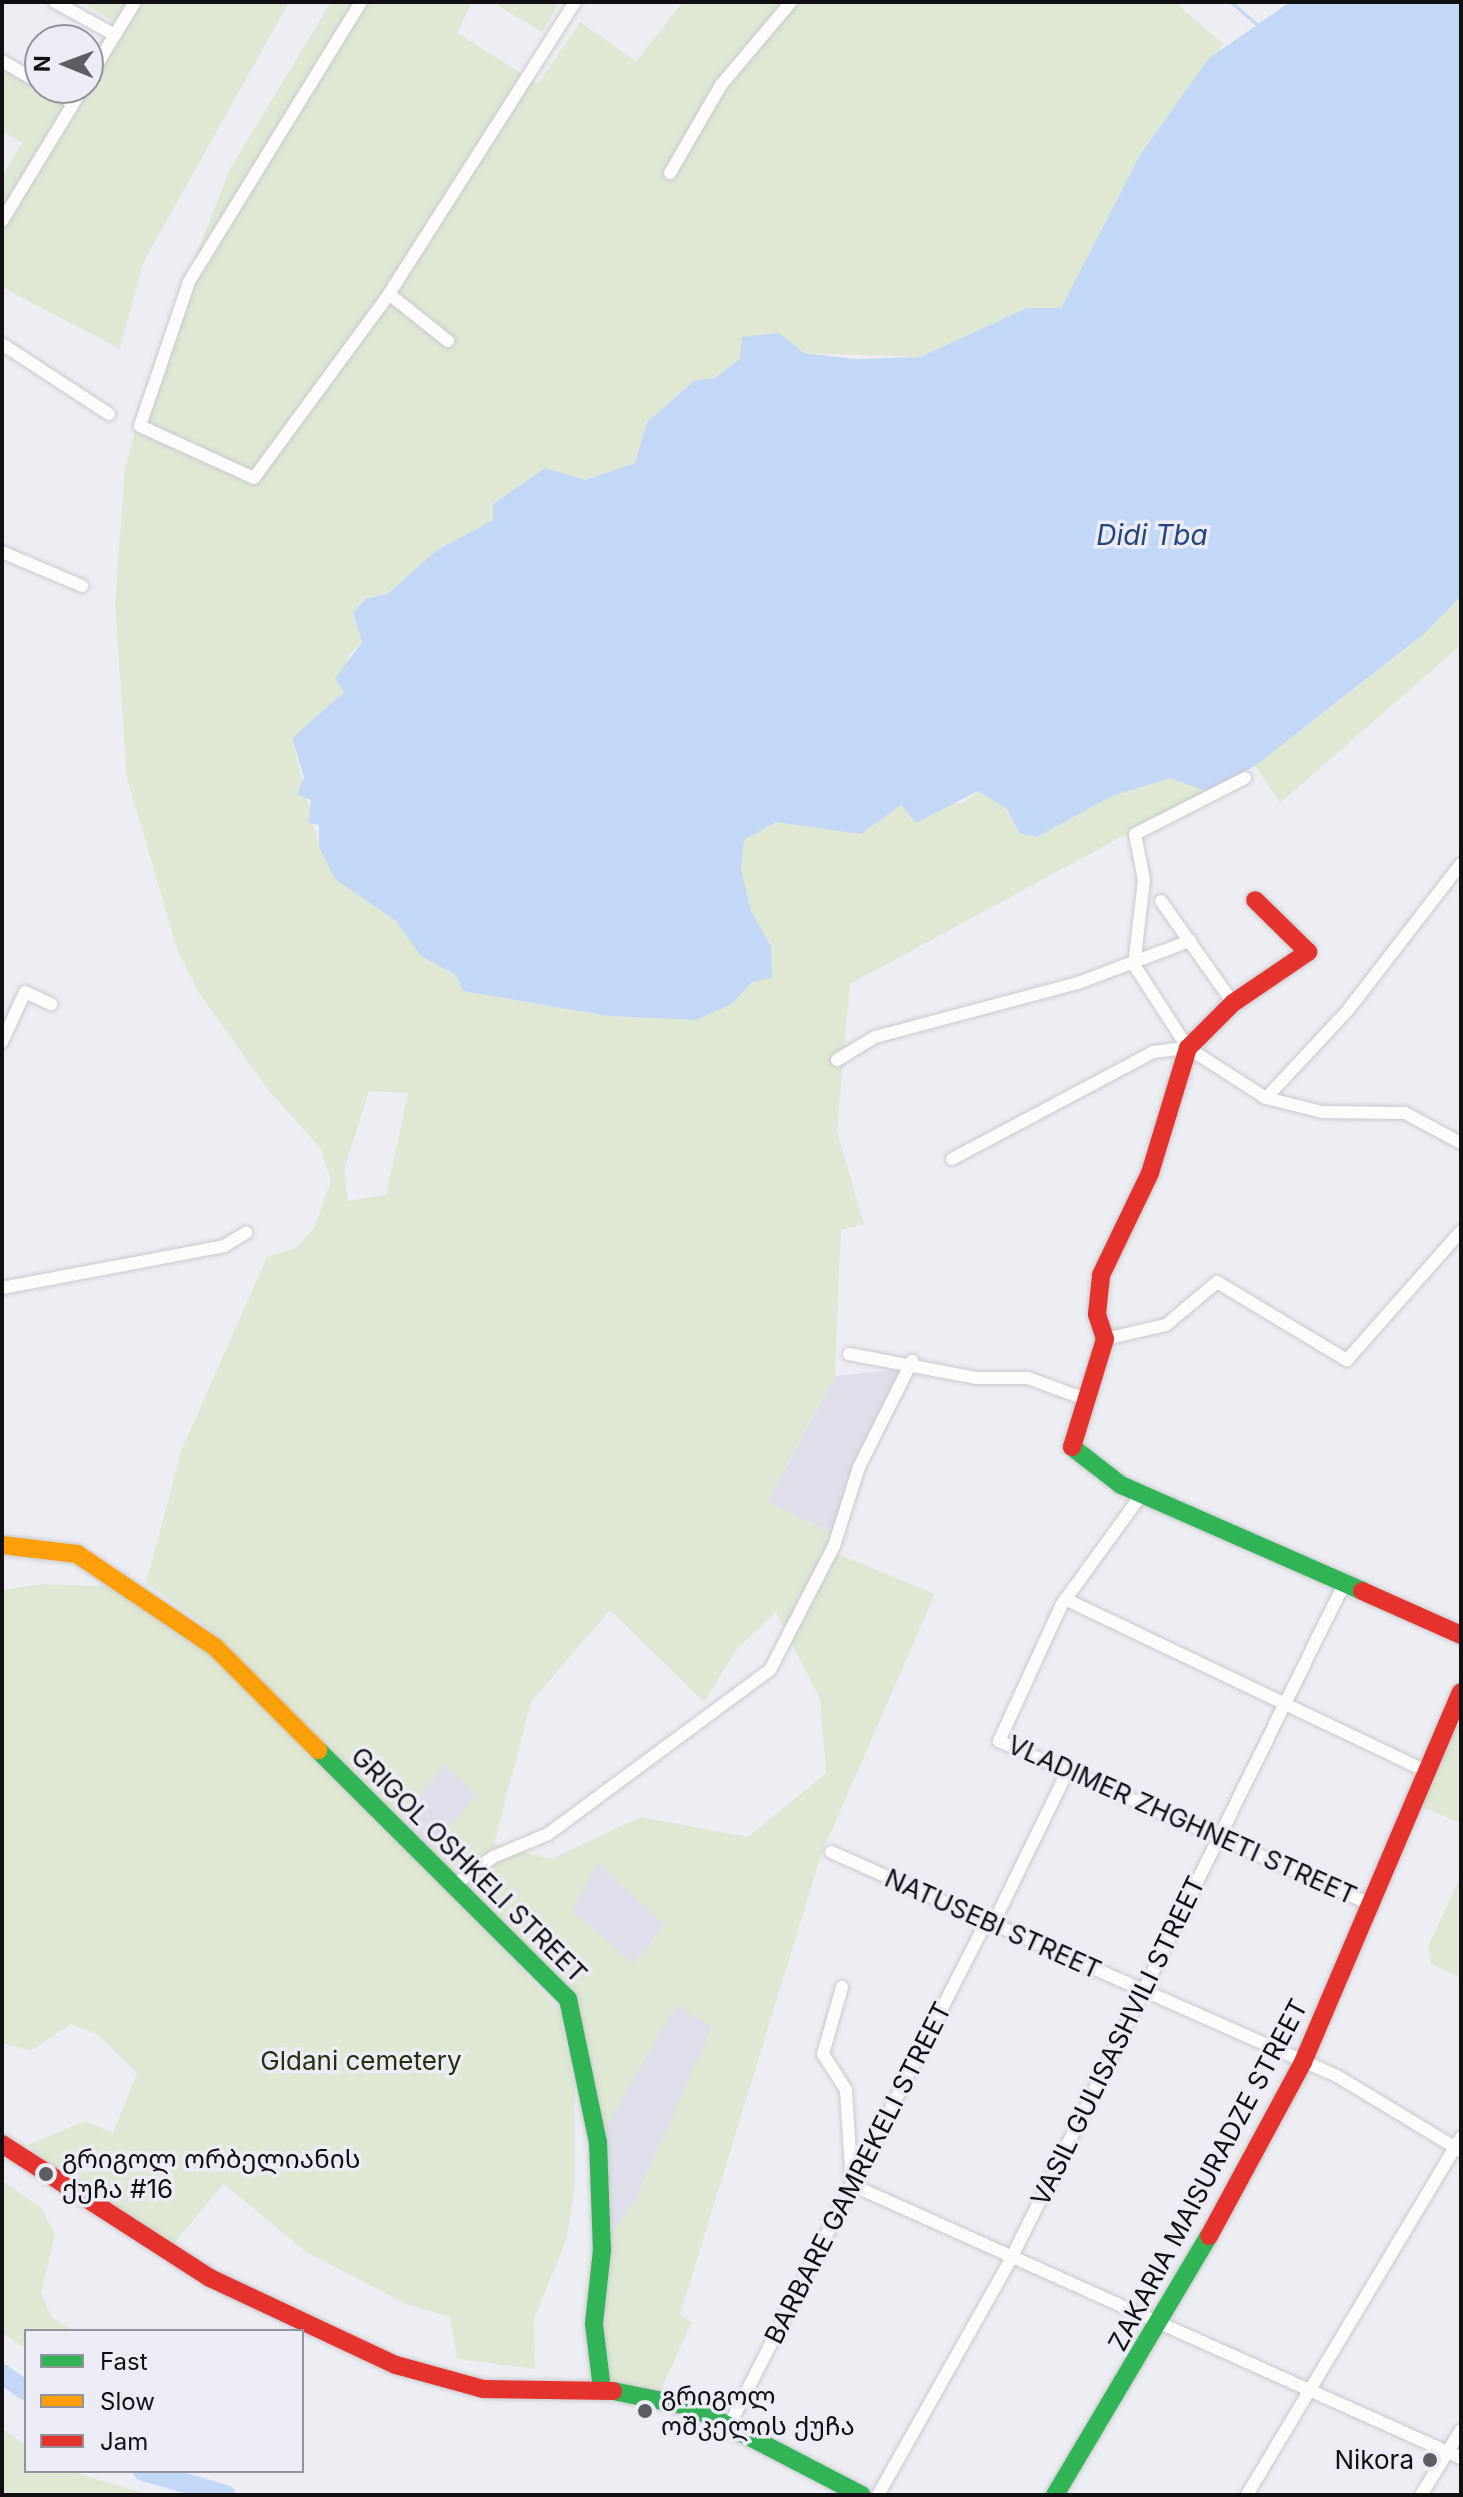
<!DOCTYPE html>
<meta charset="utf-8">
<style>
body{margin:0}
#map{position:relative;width:1463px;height:2497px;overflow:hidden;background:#edeef3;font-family:Inter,"Noto Sans Georgian",sans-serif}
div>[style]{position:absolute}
.built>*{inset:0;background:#dfdfeb}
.green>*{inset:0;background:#dfe8d3}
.water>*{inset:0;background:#c3d7f6}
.stream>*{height:3px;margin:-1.5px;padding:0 1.5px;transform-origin:1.5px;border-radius:1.5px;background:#c3d7f6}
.river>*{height:20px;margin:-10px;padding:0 10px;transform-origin:10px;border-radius:10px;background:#c3d7f6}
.roads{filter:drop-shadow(0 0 2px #c9c9cd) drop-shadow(0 0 2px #c9c9cd)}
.street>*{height:12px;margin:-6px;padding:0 6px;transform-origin:6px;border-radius:6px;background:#fcfcfd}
.fast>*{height:18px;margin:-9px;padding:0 9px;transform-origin:9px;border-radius:9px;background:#30b455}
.slow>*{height:18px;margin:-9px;padding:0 9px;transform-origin:9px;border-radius:9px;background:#ff9f0a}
.jam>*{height:18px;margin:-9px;padding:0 9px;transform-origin:9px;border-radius:9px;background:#e5322d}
.dots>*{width:22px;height:22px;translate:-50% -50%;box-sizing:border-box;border:4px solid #ebecf5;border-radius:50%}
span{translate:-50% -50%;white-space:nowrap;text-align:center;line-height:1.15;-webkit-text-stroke:7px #ebecf5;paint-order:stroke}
.street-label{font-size:26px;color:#101013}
.park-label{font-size:26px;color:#252f0a}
.poi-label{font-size:26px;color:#101013}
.left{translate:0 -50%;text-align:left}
.right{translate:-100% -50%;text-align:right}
.water-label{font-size:28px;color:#25467b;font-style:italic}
.frame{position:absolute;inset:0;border:4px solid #101013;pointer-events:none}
.legend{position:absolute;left:24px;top:2329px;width:280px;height:144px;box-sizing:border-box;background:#ebecf5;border:2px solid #93949b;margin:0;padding:10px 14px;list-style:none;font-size:24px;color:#101013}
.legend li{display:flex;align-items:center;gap:16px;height:40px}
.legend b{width:40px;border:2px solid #93949b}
.north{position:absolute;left:24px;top:24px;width:80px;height:80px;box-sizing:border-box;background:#ebecf5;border:2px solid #93949b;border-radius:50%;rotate:271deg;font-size:22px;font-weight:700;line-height:32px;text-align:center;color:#101013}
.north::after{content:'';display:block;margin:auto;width:28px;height:36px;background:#5d5e61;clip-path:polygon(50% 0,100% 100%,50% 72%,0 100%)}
</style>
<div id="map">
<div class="built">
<div style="clip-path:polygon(903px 1369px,833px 1533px,767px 1502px,835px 1376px)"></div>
<div style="clip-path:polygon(444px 1764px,477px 1795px,430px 1851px,401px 1820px)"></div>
<div style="clip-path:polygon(598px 1862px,664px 1925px,634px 1964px,572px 1911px)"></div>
<div style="clip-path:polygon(676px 2005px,713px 2027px,635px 2201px,607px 2239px,604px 2128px)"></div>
</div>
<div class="green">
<div style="clip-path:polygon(82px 2px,289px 2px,143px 263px,120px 349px,2px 287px,2px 177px,22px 143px,2px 131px,2px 56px,40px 88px,68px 95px,88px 88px,88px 62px,112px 21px)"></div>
<div style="clip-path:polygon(evenodd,331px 2px,472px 2px,457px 33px,538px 84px,580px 22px,636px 61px,683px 2px,784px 2px,721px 75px,728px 84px,799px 2px,1186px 2px,1179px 6px,1224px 44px,1140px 155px,1061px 308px,1027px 308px,920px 357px,804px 353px,778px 333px,715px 378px,694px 381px,647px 422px,635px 463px,585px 480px,545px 468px,493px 504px,493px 520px,437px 550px,387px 594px,364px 599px,353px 613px,362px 642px,348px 656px,344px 692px,292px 738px,319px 846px,411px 936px,421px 956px,456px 975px,463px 991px,608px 1016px,696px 1020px,732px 1004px,769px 964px,771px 946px,751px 911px,741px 869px,744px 840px,776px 822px,861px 834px,901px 804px,963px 803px,978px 791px,1007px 809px,1019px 833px,1037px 837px,1112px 796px,1170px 778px,1206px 791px,850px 984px,837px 1131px,864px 1224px,841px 1230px,835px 1376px,767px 1501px,833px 1533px,826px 1549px,935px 1594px,821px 1855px,680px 2315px,692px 2322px,660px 2392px,605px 2382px,607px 2239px,635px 2201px,712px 2027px,676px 2005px,604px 2130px,578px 2009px,430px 1851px,476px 1795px,444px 1764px,401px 1820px,204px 1625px,146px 1583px,182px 1449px,267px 1257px,296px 1248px,314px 1228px,331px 1181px,321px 1149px,269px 1091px,199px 993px,177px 949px,127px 778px,115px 604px,125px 469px,153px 364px,230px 169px,331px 2px,369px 1091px,408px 1093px,386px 1195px,348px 1201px,344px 1170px,369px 1091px,331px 2px,610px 1610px,704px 1702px,737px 1649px,776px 1612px,820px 1699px,826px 1773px,748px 1837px,641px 1817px,551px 1859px,494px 1844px,531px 1702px,610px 1610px,331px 2px,598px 1862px,664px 1925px,634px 1964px,572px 1911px,598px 1862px)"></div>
<div style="clip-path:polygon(492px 2px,560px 2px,542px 32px)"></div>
<div style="clip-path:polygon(1461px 596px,1461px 645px,1280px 803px,1255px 766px,1408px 647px)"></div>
<div style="clip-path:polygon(40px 1584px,125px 1587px,203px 1644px,426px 1865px,559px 2010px,575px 2090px,575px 2185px,567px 2238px,534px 2319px,535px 2369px,457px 2359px,450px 2317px,406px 2304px,306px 2252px,224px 2184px,173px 2244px,60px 2176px,28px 2145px,85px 2121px,113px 2133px,137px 2073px,97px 2034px,71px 2024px,31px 2051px,2px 2043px,2px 1590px)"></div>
<div style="clip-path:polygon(1461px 1706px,1461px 1823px,1418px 1805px)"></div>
<div style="clip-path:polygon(1461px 1875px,1461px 1978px,1431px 1964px,1428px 1947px)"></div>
<div style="clip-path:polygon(2px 2180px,41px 2208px,55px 2234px,41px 2293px,52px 2318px,75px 2331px,26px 2331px,26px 2348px,2px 2333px)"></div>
<div style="clip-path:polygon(2px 2428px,26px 2445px,26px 2471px,70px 2471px,150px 2495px,2px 2495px)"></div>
</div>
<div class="water">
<div style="clip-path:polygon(1290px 2px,1461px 2px,1461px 596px,1425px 633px,1255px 766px,1206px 791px,1170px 778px,1112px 796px,1037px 837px,1019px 833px,1007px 809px,978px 791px,916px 823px,901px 805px,861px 834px,776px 822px,744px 840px,741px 869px,751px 911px,771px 946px,772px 978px,752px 982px,732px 1004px,696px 1020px,608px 1016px,463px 991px,456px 975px,421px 956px,396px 921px,335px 879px,319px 846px,319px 825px,308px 823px,311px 800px,297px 794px,304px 777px,292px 738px,344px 692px,335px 679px,362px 642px,353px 613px,365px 599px,387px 594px,437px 550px,493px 520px,493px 504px,545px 468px,585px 480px,635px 463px,647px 422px,694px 381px,715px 378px,740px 359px,742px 337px,779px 333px,804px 353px,856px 359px,920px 357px,1027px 308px,1061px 308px,1140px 155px,1209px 58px)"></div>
</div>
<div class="stream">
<div style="left:1231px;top:2px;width:40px;rotate:41deg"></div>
</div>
<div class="river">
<div style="left:2px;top:2374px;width:29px;rotate:35deg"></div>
<div style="left:143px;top:2471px;width:86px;rotate:16.1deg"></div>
</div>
<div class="roads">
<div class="street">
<div style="left:55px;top:2px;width:68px;rotate:28.8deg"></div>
<div style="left:361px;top:2px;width:329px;rotate:121.6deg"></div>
<div style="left:189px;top:282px;width:152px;rotate:108.8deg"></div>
<div style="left:140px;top:426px;width:125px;rotate:24.5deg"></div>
<div style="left:254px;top:478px;width:228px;rotate:-53.7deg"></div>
<div style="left:2px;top:61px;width:44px;rotate:30.1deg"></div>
<div style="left:88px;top:79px;width:90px;rotate:-58.6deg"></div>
<div style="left:48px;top:88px;width:29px;rotate:31deg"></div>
<div style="left:670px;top:173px;width:102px;rotate:-59.9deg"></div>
<div style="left:721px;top:85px;width:109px;rotate:-49.9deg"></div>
<div style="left:2px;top:221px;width:156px;rotate:-58.7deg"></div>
<div style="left:448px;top:341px;width:75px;rotate:-141.5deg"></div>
<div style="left:389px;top:294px;width:346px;rotate:-57.5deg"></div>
<div style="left:2px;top:344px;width:128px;rotate:33.2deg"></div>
<div style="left:2px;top:552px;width:87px;rotate:23deg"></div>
<div style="left:1245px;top:778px;width:123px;rotate:153deg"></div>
<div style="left:1135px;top:834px;width:47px;rotate:78.9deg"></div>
<div style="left:1144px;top:880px;width:86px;rotate:96.7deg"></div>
<div style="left:1134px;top:965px;width:99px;rotate:57deg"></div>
<div style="left:1188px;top:1048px;width:93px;rotate:32.7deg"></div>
<div style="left:1266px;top:1098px;width:58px;rotate:14deg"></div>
<div style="left:1322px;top:1112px;width:83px;rotate:0.7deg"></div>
<div style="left:1405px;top:1113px;width:64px;rotate:28.2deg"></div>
<div style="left:1161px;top:901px;width:125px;rotate:54.8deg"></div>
<div style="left:2px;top:1042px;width:55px;rotate:-65.3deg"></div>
<div style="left:25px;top:992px;width:29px;rotate:25deg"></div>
<div style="left:837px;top:1060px;width:44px;rotate:-31.2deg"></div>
<div style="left:875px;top:1037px;width:210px;rotate:-14.9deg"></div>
<div style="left:1078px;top:983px;width:120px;rotate:-20.6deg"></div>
<div style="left:1266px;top:1098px;width:120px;rotate:-47deg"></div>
<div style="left:1348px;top:1010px;width:185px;rotate:-52.3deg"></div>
<div style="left:952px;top:1159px;width:228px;rotate:-28deg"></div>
<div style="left:1153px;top:1052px;width:35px;rotate:-7deg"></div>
<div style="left:2px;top:1288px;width:226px;rotate:-10.7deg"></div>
<div style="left:224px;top:1246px;width:26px;rotate:-31deg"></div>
<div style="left:1105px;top:1339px;width:63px;rotate:-12.9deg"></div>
<div style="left:1166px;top:1325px;width:67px;rotate:-40.1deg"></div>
<div style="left:1217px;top:1282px;width:152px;rotate:31deg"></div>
<div style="left:1347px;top:1360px;width:172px;rotate:-48.5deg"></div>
<div style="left:849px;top:1354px;width:129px;rotate:10.7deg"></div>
<div style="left:976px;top:1378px;width:52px"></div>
<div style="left:1028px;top:1378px;width:61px;rotate:20.2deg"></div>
<div style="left:1142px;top:1494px;width:136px;rotate:126deg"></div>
<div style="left:1062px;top:1604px;width:151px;rotate:114.7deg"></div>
<div style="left:999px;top:1741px;width:406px;rotate:23.7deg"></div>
<div style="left:1065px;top:1599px;width:400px;rotate:25.5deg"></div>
<div style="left:831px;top:1852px;width:553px;rotate:23.88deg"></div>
<div style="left:1337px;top:2076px;width:145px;rotate:31.2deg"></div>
<div style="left:455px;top:1884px;width:47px;rotate:-35.4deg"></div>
<div style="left:493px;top:1857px;width:60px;rotate:-22.7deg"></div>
<div style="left:548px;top:1834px;width:276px;rotate:-36.5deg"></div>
<div style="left:770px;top:1670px;width:140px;rotate:-62.7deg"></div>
<div style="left:834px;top:1546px;width:83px;rotate:-72.4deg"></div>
<div style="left:859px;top:1467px;width:119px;rotate:-63.4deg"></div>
<div style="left:993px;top:1924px;width:167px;rotate:-64deg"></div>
<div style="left:842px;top:1987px;width:70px;rotate:105.8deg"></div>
<div style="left:823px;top:2054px;width:43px;rotate:57.4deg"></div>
<div style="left:846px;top:2090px;width:95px;rotate:86.4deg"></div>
<div style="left:852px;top:2185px;width:667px;rotate:24.15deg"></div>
<div style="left:730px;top:2424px;width:564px;rotate:-62.98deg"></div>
<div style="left:878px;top:2495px;width:275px;rotate:-60.6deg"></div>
<div style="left:1013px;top:2255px;width:750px;rotate:-63.74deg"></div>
<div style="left:1247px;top:2495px;width:417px;rotate:-59.1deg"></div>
<div style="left:1421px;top:2495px;width:76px;rotate:-58.4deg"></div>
</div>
<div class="fast">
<div style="left:1072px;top:1447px;width:62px;rotate:37.8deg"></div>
<div style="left:1121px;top:1485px;width:263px;rotate:23.7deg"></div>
<div style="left:318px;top:1750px;width:353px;rotate:44.9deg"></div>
<div style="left:568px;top:1999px;width:146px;rotate:78.2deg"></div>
<div style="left:598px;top:2142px;width:108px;rotate:87.9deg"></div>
<div style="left:602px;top:2250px;width:74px;rotate:96.2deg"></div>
<div style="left:594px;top:2324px;width:65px;rotate:83deg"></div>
<div style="left:613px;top:2391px;width:81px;rotate:11.4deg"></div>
<div style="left:692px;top:2407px;width:191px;rotate:27.4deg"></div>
<div style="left:1055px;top:2495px;width:301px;rotate:-59.3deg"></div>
</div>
<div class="slow">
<div style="left:2px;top:1545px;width:76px;rotate:6.8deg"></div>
<div style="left:77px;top:1554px;width:166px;rotate:34deg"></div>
<div style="left:215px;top:1647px;width:146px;rotate:45deg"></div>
</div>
<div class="jam">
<div style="left:1072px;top:1447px;width:113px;rotate:-73deg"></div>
<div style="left:1105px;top:1339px;width:26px;rotate:-108deg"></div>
<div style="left:1097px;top:1314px;width:39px;rotate:-84deg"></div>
<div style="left:1101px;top:1275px;width:113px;rotate:-64.3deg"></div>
<div style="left:1150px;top:1173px;width:131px;rotate:-73.1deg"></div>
<div style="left:1188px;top:1048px;width:64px;rotate:-45deg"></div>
<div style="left:1233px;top:1003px;width:91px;rotate:-34.2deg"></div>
<div style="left:1308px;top:952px;width:74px;rotate:-135.5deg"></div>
<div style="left:1362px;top:1591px;width:108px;rotate:24deg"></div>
<div style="left:2px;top:2144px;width:247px;rotate:32.8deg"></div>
<div style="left:210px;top:2278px;width:205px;rotate:25.1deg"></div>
<div style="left:396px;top:2365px;width:90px;rotate:15.4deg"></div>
<div style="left:483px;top:2389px;width:130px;rotate:0.9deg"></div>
<div style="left:1209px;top:2236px;width:198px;rotate:-61.6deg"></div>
<div style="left:1303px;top:2062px;width:402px;rotate:-66.9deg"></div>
</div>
</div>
<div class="dots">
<div style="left:46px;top:2174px;background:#5d5e61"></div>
<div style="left:645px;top:2411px;background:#5d5e61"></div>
<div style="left:1430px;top:2460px;background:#5d5e61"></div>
</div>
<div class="street-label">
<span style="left:1182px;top:1820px;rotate:24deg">VLADIMER ZHGHNETI STREET</span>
<span style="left:469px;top:1865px;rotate:45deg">GRIGOL OSHKELI STREET</span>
<span style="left:993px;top:1924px;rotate:24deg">NATUSEBI STREET</span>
<span style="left:1118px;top:2041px;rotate:-64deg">VASIL GULISASHVILI STREET</span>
<span style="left:858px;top:2173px;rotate:-63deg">BARBARE GAMREKELI STREET</span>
<span style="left:1208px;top:2175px;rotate:-62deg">ZAKARIA MAISURADZE STREET</span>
</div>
<div class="park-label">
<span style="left:361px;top:2061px">Gldani cemetery</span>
</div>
<div class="poi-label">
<span class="left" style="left:62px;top:2174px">გრიგოლ ორბელიანის<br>ქუჩა #16</span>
<span class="left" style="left:661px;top:2411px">გრიგოლ<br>ოშკელის ქუჩა</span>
<span class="right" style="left:1414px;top:2460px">Nikora</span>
</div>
<div class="water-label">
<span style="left:1152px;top:535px">Didi Tba</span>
</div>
<div class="frame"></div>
<ul class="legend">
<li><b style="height:10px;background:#30b455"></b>Fast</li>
<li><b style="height:10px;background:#ff9f0a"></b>Slow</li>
<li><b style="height:10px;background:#e5322d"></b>Jam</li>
</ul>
<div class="north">N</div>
</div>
